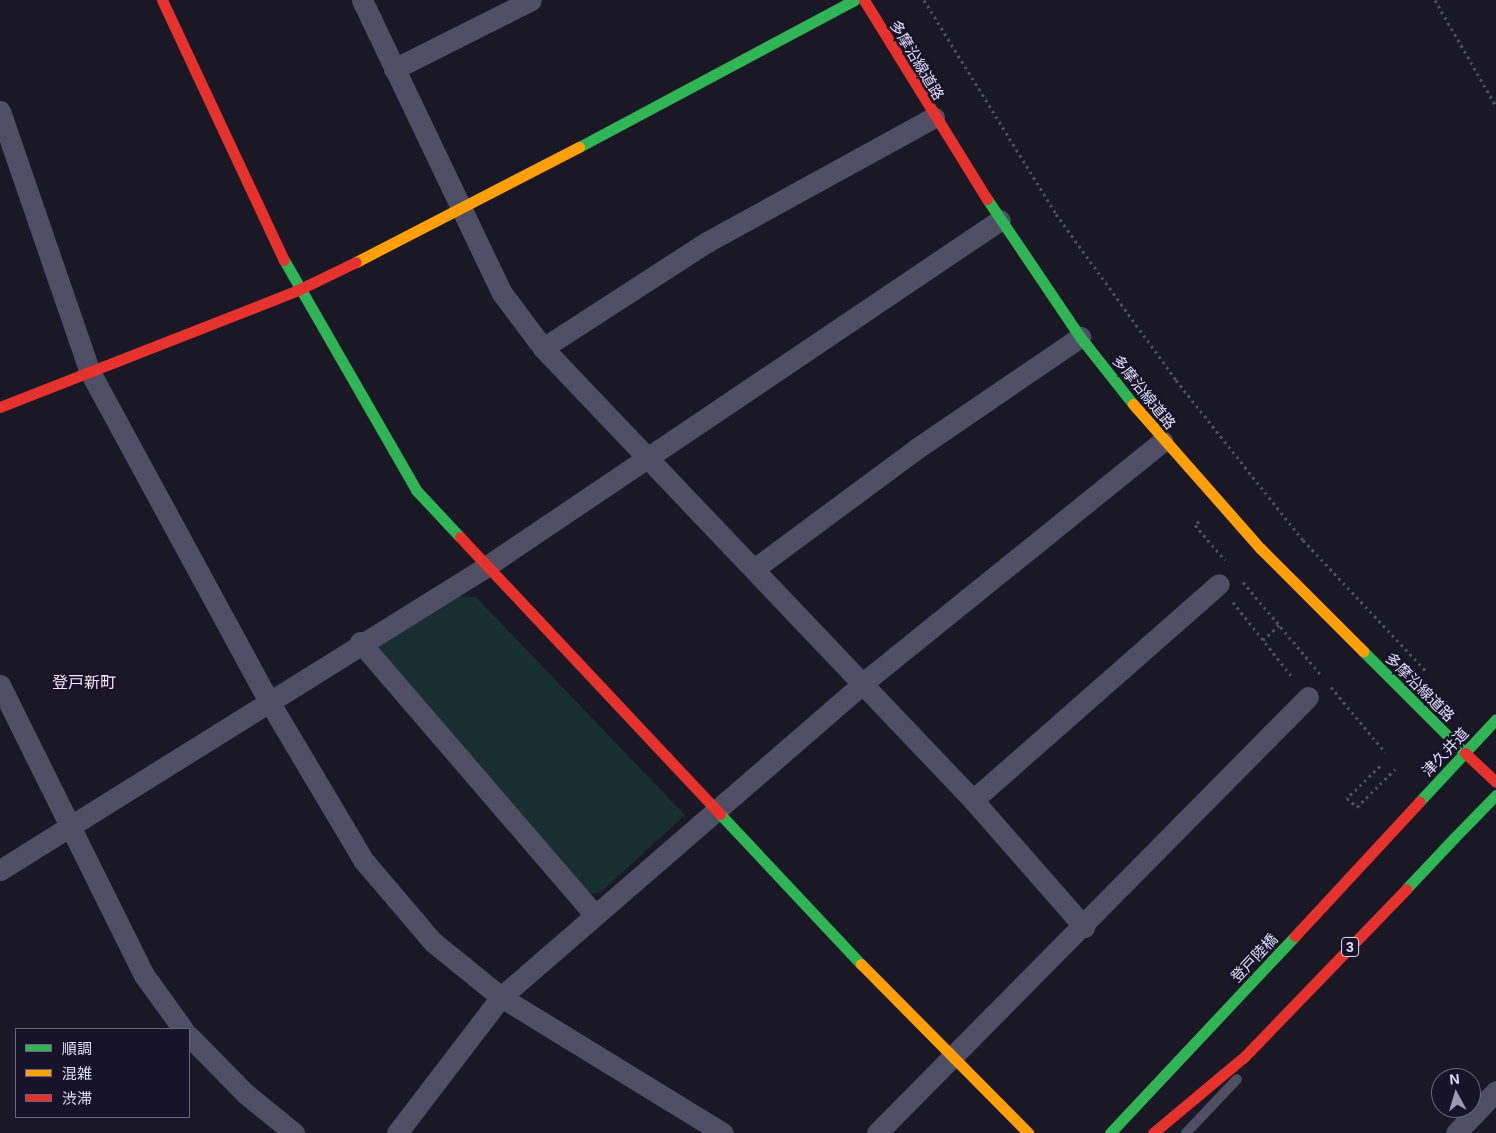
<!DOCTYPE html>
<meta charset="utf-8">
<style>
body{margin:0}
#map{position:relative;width:1496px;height:1133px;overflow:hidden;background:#1a1824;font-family:Arial,"Noto Sans JP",sans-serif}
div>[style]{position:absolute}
.green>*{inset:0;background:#172f30}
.path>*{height:3px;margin-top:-1.5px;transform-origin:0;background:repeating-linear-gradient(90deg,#495461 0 2.5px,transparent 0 6.5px)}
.lane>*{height:10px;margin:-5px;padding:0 5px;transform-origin:5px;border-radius:5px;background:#4f4e64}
.street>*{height:21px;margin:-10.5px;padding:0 10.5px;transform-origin:10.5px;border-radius:10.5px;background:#4f4e64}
.fast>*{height:11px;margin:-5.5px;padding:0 5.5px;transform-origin:5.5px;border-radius:5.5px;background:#30b455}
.slow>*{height:11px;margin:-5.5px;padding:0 5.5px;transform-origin:5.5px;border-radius:5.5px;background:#ff9f0a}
.jam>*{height:11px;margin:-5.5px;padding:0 5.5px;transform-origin:5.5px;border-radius:5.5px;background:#e5322d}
.fast-bridge>*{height:11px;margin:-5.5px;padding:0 5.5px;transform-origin:5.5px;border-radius:5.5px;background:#30b455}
.jam-bridge>*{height:11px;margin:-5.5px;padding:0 5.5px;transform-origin:5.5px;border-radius:5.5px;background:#e5322d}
span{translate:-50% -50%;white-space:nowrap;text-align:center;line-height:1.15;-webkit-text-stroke:5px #171329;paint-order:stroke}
.shield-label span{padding:1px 4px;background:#171329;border:1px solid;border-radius:4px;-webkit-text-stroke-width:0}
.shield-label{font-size:14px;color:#e1defc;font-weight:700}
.street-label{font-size:15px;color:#e1defc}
.neighbourhood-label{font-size:16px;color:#fde0f2}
.legend{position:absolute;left:15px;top:1028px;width:175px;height:90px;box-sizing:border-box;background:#171329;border:1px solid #68647d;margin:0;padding:6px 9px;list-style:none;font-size:15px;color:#e1defc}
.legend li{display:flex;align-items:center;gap:10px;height:25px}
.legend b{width:25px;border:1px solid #68647d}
.north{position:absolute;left:1431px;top:1068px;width:50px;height:50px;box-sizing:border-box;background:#171329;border:1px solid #68647d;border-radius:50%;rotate:354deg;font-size:14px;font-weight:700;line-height:20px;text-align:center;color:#e1defc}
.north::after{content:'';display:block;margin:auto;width:18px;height:22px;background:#9b99b0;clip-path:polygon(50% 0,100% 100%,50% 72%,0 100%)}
</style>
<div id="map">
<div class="green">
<div style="clip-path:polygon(458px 596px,476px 597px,685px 815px,601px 892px,590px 894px,379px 656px,379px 645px)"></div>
</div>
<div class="path">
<div style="left:924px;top:0;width:251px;rotate:58.3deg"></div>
<div style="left:1056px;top:214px;width:205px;rotate:54.1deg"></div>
<div style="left:1176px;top:380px;width:204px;rotate:51.6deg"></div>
<div style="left:1303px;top:540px;width:181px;rotate:46.8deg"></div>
<div style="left:1435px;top:0;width:122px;rotate:60.1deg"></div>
<div style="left:1199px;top:521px;width:6px;rotate:135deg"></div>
<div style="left:1195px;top:525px;width:46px;rotate:49.4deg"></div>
<div style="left:1243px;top:582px;width:121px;rotate:50deg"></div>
<div style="left:1233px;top:602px;width:97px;rotate:51.7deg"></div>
<div style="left:1263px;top:640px;width:22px;rotate:-43deg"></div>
<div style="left:1331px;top:687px;width:85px;rotate:50.3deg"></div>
<div style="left:1380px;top:766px;width:46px;rotate:135.9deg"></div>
<div style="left:1347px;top:798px;width:13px;rotate:42deg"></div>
<div style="left:1357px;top:807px;width:54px;rotate:-45deg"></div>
</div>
<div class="lane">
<div style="left:1186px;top:1133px;width:74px;rotate:-46.6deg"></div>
</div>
<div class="street">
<div style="left:362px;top:0;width:325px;rotate:64.5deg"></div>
<div style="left:502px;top:293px;width:69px;rotate:53.3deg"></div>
<div style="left:543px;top:348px;width:624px;rotate:46.43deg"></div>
<div style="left:973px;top:800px;width:169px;rotate:48.8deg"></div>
<div style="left:394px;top:69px;width:153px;rotate:-26.7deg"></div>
<div style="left:0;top:111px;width:276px;rotate:71deg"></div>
<div style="left:90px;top:372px;width:377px;rotate:61.5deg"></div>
<div style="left:270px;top:703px;width:184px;rotate:59.3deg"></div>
<div style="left:364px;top:861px;width:106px;rotate:49.6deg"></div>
<div style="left:433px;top:942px;width:87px;rotate:39deg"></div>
<div style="left:501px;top:997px;width:260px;rotate:31.5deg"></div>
<div style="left:543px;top:348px;width:195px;rotate:-32.9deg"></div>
<div style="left:707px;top:242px;width:259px;rotate:-28.8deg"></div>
<div style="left:754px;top:569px;width:202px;rotate:-36.5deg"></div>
<div style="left:916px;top:449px;width:199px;rotate:-34.3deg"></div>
<div style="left:360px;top:642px;width:359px;rotate:49.3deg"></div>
<div style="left:0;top:685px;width:324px;rotate:63.6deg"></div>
<div style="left:144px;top:975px;width:67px;rotate:54.2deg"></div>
<div style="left:973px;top:800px;width:327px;rotate:-41.3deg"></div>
<div style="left:0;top:870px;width:570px;rotate:-31.96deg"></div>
<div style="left:484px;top:568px;width:622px;rotate:-34deg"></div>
<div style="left:189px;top:1036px;width:81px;rotate:45.5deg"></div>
<div style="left:246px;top:1094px;width:62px;rotate:39.1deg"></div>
<div style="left:397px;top:1133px;width:171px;rotate:-52.6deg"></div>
<div style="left:501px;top:997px;width:479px;rotate:-40.9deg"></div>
<div style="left:863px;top:683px;width:385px;rotate:-38.9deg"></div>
<div style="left:877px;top:1133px;width:613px;rotate:-45.33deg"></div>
<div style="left:1456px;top:1133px;width:58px;rotate:-46.4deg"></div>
</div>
<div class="fast">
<div style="left:579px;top:147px;width:312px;rotate:-28.1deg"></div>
<div style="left:987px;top:199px;width:166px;rotate:56deg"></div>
<div style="left:1080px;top:337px;width:85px;rotate:51.7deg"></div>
<div style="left:284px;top:260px;width:265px;rotate:60.1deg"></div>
<div style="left:416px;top:490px;width:64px;rotate:46.9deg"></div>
<div style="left:1363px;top:651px;width:144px;rotate:45deg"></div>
<div style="left:1419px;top:802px;width:113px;rotate:-47.1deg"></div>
<div style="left:720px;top:814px;width:206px;rotate:46.8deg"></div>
<div style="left:1454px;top:838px;width:60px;rotate:-45.7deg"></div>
<div style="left:1110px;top:1133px;width:270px;rotate:-46.8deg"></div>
</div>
<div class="slow">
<div style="left:356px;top:262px;width:251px;rotate:-27.3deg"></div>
<div style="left:1133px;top:404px;width:192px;rotate:48.6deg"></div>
<div style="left:1260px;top:548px;width:146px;rotate:45deg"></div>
<div style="left:861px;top:964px;width:238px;rotate:45.3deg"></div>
</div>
<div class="jam">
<div style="left:162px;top:0;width:287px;rotate:64.9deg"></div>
<div style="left:864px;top:0;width:234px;rotate:58.3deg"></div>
<div style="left:0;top:407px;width:320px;rotate:-21.4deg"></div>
<div style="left:298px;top:290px;width:64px;rotate:-25.8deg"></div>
<div style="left:460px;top:537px;width:380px;rotate:46.8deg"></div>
<div style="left:1465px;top:753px;width:42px;rotate:43.1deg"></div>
<div style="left:1153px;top:1133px;width:120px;rotate:-39.9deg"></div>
</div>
<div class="fast-bridge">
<div style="left:1406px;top:889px;width:70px;rotate:-46.7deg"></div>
</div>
<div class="jam-bridge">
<div style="left:1295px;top:936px;width:183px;rotate:-47.2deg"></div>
<div style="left:1245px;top:1056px;width:232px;rotate:-46deg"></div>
</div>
<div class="shield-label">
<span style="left:1350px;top:947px">3</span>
</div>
<div class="street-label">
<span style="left:917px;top:60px;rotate:59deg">多摩沿線道路</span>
<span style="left:1144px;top:392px;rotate:51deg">多摩沿線道路</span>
<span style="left:1420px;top:687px;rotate:45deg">多摩沿線道路</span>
<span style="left:1445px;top:752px;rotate:-47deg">津久井道</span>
<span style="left:1254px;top:958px;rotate:-47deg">登戸陸橋</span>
</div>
<div class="neighbourhood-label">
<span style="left:84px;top:683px">登戸新町</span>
</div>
<ul class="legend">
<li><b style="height:6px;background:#30b455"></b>順調</li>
<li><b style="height:6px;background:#ff9f0a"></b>混雑</li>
<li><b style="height:6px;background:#e5322d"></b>渋滞</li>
</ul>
<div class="north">N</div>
</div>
